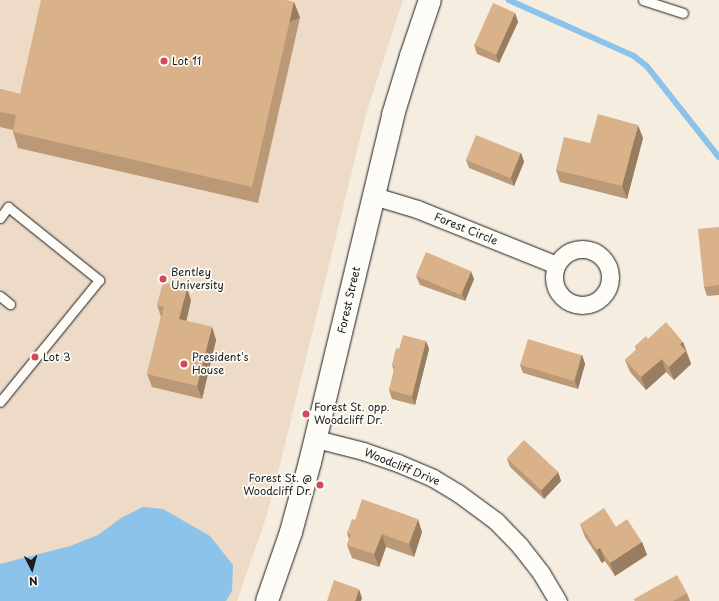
<!DOCTYPE html>
<style>
body{margin:0}
#map{position:relative;width:719px;height:601px;overflow:hidden;background:#f6ede1;font-family:"Playpen Sans",sans-serif}
div>[style]{position:absolute}
.built>*{inset:0;background:#eddbc7}
.water>*{inset:0;background:#8cc3ea}
.stream>*{height:5.5px;margin:-2.75px;padding:0 2.75px;transform-origin:2.75px;border-radius:2.75px;background:#8cc3ea}
.roads{filter:drop-shadow(0 0 1px #1c1c1c) drop-shadow(0 0 1px #1c1c1c)}
.service>*{height:9px;margin:-4.5px;padding:0 4.5px;transform-origin:4.5px;border-radius:4.5px;background:#fdfcf7}
.minor>*{height:17px;margin:-8.5px;padding:0 8.5px;transform-origin:8.5px;border-radius:8.5px;background:#fdfcf7}
.minor>.ring{margin:-8.5px;padding:0;box-sizing:content-box;background:none;border:17px solid #fdfcf7;border-radius:50%}
.tertiary>*{height:22px;margin:-11px;padding:0 11px;transform-origin:11px;border-radius:11px;background:#fdfcf7}
.wall>*{inset:0;background:#b97}
.shaded-wall>*{inset:0;background:#987d61;transform-origin:0 0}
.building>*{inset:0;background:#d9b28a;transform-origin:0 0}
.dots>*{width:11px;height:11px;translate:-50% -50%;box-sizing:border-box;border:2px solid #fdfcf7;border-radius:50%}
span{translate:-50% -50%;white-space:nowrap;text-align:center;line-height:1.15;-webkit-text-stroke:3.5px #fdfcf7;paint-order:stroke}
.poi-label{font-size:11px;color:#1c1c1c}
.left{translate:0 -50%;text-align:left}
.right{translate:-100% -50%;text-align:right}
.street-label{font-size:11px;color:#1c1c1c}
.north{position:absolute;left:12px;top:549px;width:40px;height:40px;-webkit-text-stroke:3px #fdfcf7;paint-order:stroke;rotate:174deg;font-size:11px;font-weight:700;line-height:16px;text-align:center;color:#1c1c1c}
.north::after{content:'';display:block;margin:auto;width:14px;height:18px;background:#1c1c1c;clip-path:polygon(50% 0,100% 100%,50% 72%,0 100%)}
</style>
<div id="map">
<div class="built">
<div style="clip-path:polygon(0 0,403px 0,366px 114px,275px 485px,266px 518px,237px 601px,0 601px)"></div>
</div>
<div class="water">
<div style="clip-path:polygon(143px 507px,163px 509px,210px 536px,233px 565px,232px 591px,226px 601px,0 601px,0 564px,70px 546px,98px 535px,121px 518px)"></div>
</div>
<div class="stream">
<div style="left:509px;top:0;width:137px;rotate:24.1deg"></div>
<div style="left:634px;top:56px;width:16px;rotate:38deg"></div>
<div style="left:647px;top:66px;width:116px;rotate:51.6deg"></div>
</div>
<div class="roads">
<div class="service">
<div style="left:643px;top:0;width:42px;rotate:18deg"></div>
<div style="left:0;top:218px;width:14px;rotate:-54deg"></div>
<div style="left:8px;top:207px;width:117px;rotate:38.7deg"></div>
<div style="left:99px;top:280px;width:157px;rotate:129.1deg"></div>
<div style="left:0;top:296px;width:13px;rotate:39deg"></div>
</div>
<div class="minor">
<div style="left:374px;top:196px;width:45px;rotate:16.8deg"></div>
<div style="left:417px;top:209px;width:150px;rotate:21.9deg"></div>
<div class="ring" style="left:554px;top:249px;width:39px;height:39px"></div>
<div style="left:316px;top:439px;width:49px;rotate:14.3deg"></div>
<div style="left:363px;top:451px;width:37px;rotate:19deg"></div>
<div style="left:398px;top:463px;width:38px;rotate:23deg"></div>
<div style="left:433px;top:478px;width:29px;rotate:31deg"></div>
<div style="left:458px;top:493px;width:47px;rotate:36.4deg"></div>
<div style="left:496px;top:521px;width:35px;rotate:46deg"></div>
<div style="left:520px;top:546px;width:34px;rotate:52deg"></div>
<div style="left:541px;top:573px;width:33px;rotate:59deg"></div>
</div>
<div class="tertiary">
<div style="left:267px;top:601px;width:73px;rotate:-70.8deg"></div>
<div style="left:291px;top:532px;width:73px;rotate:-74.8deg"></div>
<div style="left:310px;top:462px;width:357px;rotate:-76.5deg"></div>
<div style="left:393px;top:115px;width:62px;rotate:-73deg"></div>
<div style="left:411px;top:56px;width:59px;rotate:-71.3deg"></div>
</div>
</div>
<div class="wall">
<div style="clip-path:polygon(294px 2px,300px 18px,258px 203px,18px 148px,13px 132px,13px 130px,0 127px,0 89px,20px 94px)"></div>
<div style="clip-path:polygon(515px 13px,518px 22px,499px 63px,477px 54px,474px 45px)"></div>
<div style="clip-path:polygon(643px 138px,627px 199px,560px 182px,556px 170px,590px 143px)"></div>
<div style="clip-path:polygon(521px 153px,524px 162px,514px 186px,469px 168px,466px 160px)"></div>
<div style="clip-path:polygon(719px 227px,719px 295px,707px 296px,704px 287px)"></div>
<div style="clip-path:polygon(416px 276px,474px 279px,465px 301px,420px 285px)"></div>
<div style="clip-path:polygon(191px 300px,186px 321px,212px 327px,216px 340px,202px 399px,152px 387px,147px 374px,161px 317px,157px 305px)"></div>
<div style="clip-path:polygon(648px 339px,683px 342px,691px 364px,674px 380px,666px 372px,646px 390px,630px 372px,625px 360px,636px 350px,635px 346px)"></div>
<div style="clip-path:polygon(426px 341px,429px 349px,415px 405px,392px 399px,389px 390px,394px 371px,392px 365px,399px 349px)"></div>
<div style="clip-path:polygon(582px 355px,585px 364px,578px 389px,523px 373px,520px 365px)"></div>
<div style="clip-path:polygon(507px 459px,558px 472px,561px 481px,544px 499px,510px 467px)"></div>
<div style="clip-path:polygon(355px 520px,422px 532px,414px 557px,386px 547px,379px 567px,352px 558px,347px 545px,349px 539px,347px 533px)"></div>
<div style="clip-path:polygon(580px 524px,616px 527px,642px 542px,647px 555px,615px 576px,605px 561px,602px 563px,585px 537px)"></div>
<div style="clip-path:polygon(687px 593px,690px 601px,635px 601px,634px 599px)"></div>
</div>
<div class="shaded-wall">
<div style="left:294px;top:2px;width:17px;height:190px;rotate:69deg"></div>
<div style="clip-path:polygon(515px 13px,518px 22px,499px 63px,496px 55px)"></div>
<div style="clip-path:polygon(638px 125px,643px 138px,627px 199px,622px 186px)"></div>
<div style="clip-path:polygon(521px 153px,524px 162px,514px 186px,511px 178px)"></div>
<div style="clip-path:polygon(471px 271px,474px 279px,465px 301px,462px 293px)"></div>
<div style="clip-path:polygon(187px 288px,191px 300px,184px 332px,179px 319px)"></div>
<div style="clip-path:polygon(212px 327px,216px 340px,202px 399px,197px 386px)"></div>
<div style="clip-path:polygon(426px 341px,429px 349px,415px 405px,412px 396px)"></div>
<div style="clip-path:polygon(683px 342px,691px 364px,674px 380px,669px 367px,680px 344px)"></div>
<div style="clip-path:polygon(582px 355px,585px 364px,578px 389px,575px 381px)"></div>
<div style="clip-path:polygon(662px 359px,666px 372px,646px 390px,641px 377px)"></div>
<div style="clip-path:polygon(558px 472px,561px 481px,544px 499px,541px 491px)"></div>
<div style="clip-path:polygon(418px 519px,422px 532px,414px 557px,409px 544px)"></div>
<div style="clip-path:polygon(382px 534px,386px 547px,379px 567px,374px 554px)"></div>
<div style="clip-path:polygon(642px 542px,647px 555px,615px 576px,610px 563px)"></div>
<div style="left:600px;top:548px;width:14px;height:4px;rotate:69deg"></div>
<div style="clip-path:polygon(359px 589px,362px 598px,361px 601px,355px 601px)"></div>
</div>
<div class="building">
<div style="clip-path:polygon(41px 0,286px 0,294px 2px,252px 187px,13px 132px,16px 115px,0 112px,0 89px,20px 94px)"></div>
<div style="left:493px;top:3px;width:24px;height:46px;rotate:24deg"></div>
<div style="clip-path:polygon(598px 114px,638px 125px,622px 186px,556px 170px,564px 137px,590px 143px)"></div>
<div style="left:476px;top:135px;width:48px;height:27px;rotate:22deg"></div>
<div style="clip-path:polygon(719px 227px,719px 285px,704px 287px,698px 229px)"></div>
<div style="left:426px;top:252px;width:49px;height:26px;rotate:23deg"></div>
<div style="clip-path:polygon(163px 282px,187px 288px,179px 319px,212px 327px,197px 386px,147px 374px,164px 307px,157px 305px)"></div>
<div style="clip-path:polygon(666px 322px,683px 342px,680px 344px,686px 351px,669px 367px,662px 359px,641px 377px,625px 360px,637px 349px,635px 346px,646px 336px,648px 339px)"></div>
<div style="clip-path:polygon(403px 335px,426px 341px,412px 396px,389px 390px,395px 366px,392px 365px,396px 348px,399px 349px)"></div>
<div style="left:528px;top:339px;width:56px;height:27px;rotate:17deg"></div>
<div style="left:524px;top:440px;width:47px;height:25px;rotate:43deg"></div>
<div style="clip-path:polygon(362px 499px,418px 519px,409px 544px,382px 534px,374px 554px,347px 545px,351px 534px,347px 533px,352px 519px,355px 520px)"></div>
<div style="clip-path:polygon(604px 508px,616px 527px,627px 519px,642px 542px,610px 563px,600px 548px,597px 550px,580px 524px)"></div>
<div style="clip-path:polygon(677px 575px,687px 593px,673px 601px,635px 601px,634px 599px)"></div>
<div style="clip-path:polygon(334px 580px,359px 589px,355px 601px,327px 601px)"></div>
</div>
<div class="dots">
<div style="left:164px;top:61px;background:#d1495b"></div>
<div style="left:163px;top:279px;background:#d1495b"></div>
<div style="left:35px;top:357px;background:#d1495b"></div>
<div style="left:184px;top:364px;background:#d1495b"></div>
<div style="left:306px;top:414px;background:#d1495b"></div>
<div style="left:320px;top:485px;background:#d1495b"></div>
</div>
<div class="poi-label">
<span class="left" style="left:172px;top:61px">Lot 11</span>
<span class="left" style="left:171px;top:279px">Bentley<br>University</span>
<span class="left" style="left:43px;top:357px">Lot 3</span>
<span class="left" style="left:192px;top:364px">President's<br>House</span>
<span class="left" style="left:314px;top:414px">Forest St. opp.<br>Woodcliff Dr.</span>
<span class="right" style="left:312px;top:485px">Forest St. @<br>Woodcliff Dr.</span>
</div>
<div class="street-label">
<span style="left:466px;top:229px;rotate:22deg">Forest Circle</span>
<span style="left:349px;top:300px;rotate:-77deg">Forest Street</span>
<span style="left:402px;top:467px;rotate:22deg">Woodcliff Drive</span>
</div>
<div class="north">N</div>
</div>
